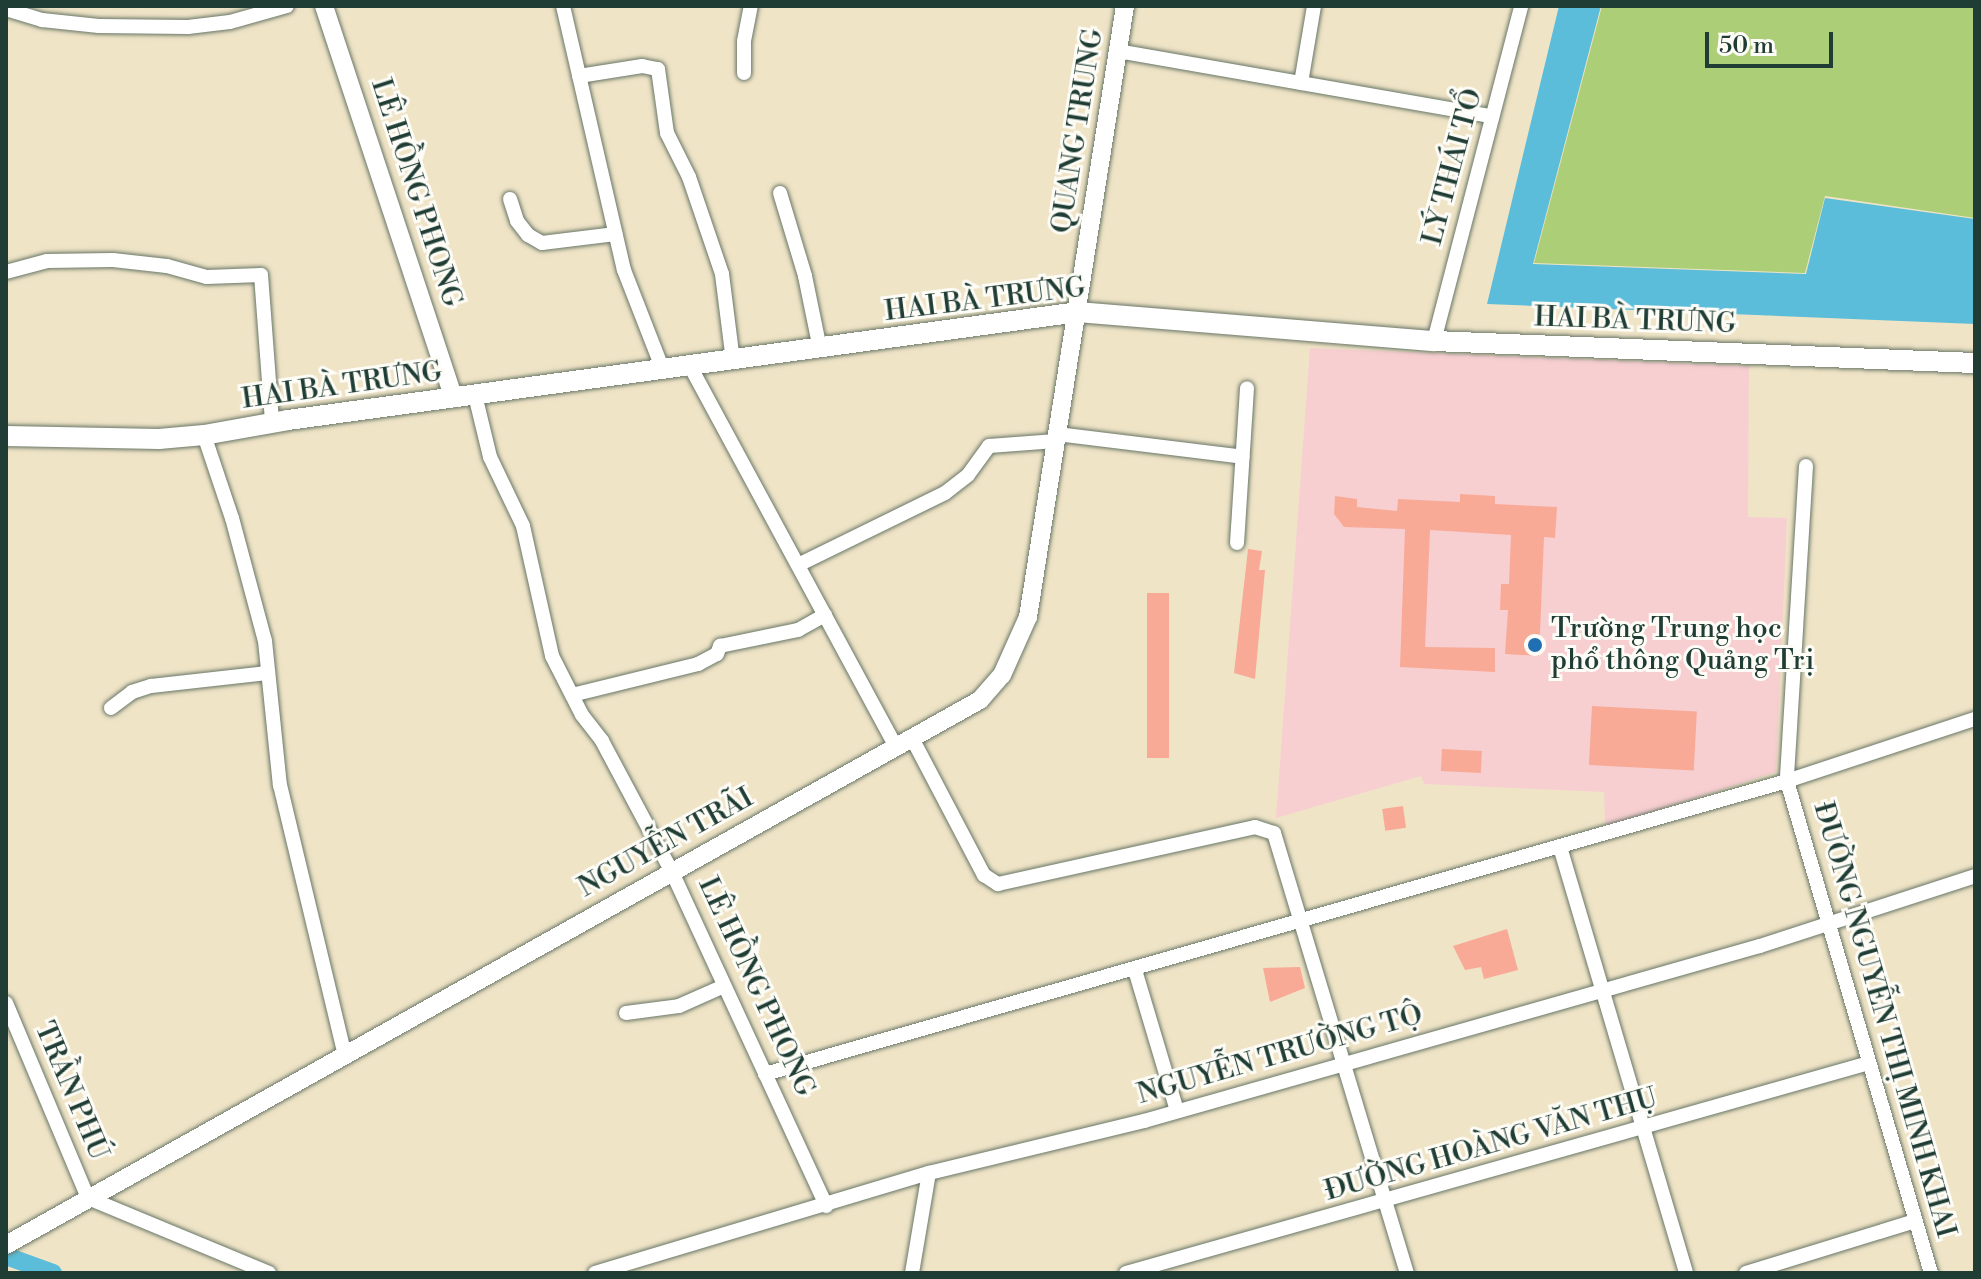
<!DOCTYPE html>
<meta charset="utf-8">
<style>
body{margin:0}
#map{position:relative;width:1981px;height:1279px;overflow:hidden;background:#f0e4c7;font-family:"Libre Bodoni",serif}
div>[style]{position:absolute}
.built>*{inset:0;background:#f7cfd1}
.green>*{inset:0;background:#abce77}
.water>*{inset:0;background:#5bbdd9}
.canal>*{height:18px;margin:-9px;padding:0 9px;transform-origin:9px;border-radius:9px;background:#5bbdd9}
.building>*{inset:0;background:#f8aa97;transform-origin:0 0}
.roads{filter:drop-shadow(0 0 2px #687767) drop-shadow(0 0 2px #687767)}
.street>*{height:14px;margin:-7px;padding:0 7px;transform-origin:7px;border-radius:7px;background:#fff}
.secondary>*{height:18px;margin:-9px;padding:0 9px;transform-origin:9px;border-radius:9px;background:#fff}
.primary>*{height:20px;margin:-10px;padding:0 10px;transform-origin:10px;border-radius:10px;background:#fff}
.dots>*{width:22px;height:22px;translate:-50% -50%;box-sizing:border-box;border:4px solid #fdfcf7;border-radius:50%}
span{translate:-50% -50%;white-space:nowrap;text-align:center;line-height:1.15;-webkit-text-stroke:6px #fdfcf7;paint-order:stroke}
.street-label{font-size:28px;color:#1f3d34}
.poi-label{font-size:28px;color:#1f3d34}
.left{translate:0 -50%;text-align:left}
.frame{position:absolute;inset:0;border:8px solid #1f3d34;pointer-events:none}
.scale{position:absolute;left:1705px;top:32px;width:128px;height:36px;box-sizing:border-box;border:4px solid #1f3d34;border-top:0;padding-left:10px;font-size:24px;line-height:28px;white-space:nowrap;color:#1f3d34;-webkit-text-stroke:6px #fdfcf7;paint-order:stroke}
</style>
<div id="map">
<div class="built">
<div style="clip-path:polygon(1310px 348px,1749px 366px,1748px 517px,1787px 518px,1776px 772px,1605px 827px,1604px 792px,1424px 784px,1421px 776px,1276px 818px)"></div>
</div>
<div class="green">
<div style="clip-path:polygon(1602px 6px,1975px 6px,1975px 218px,1825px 196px,1805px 273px,1534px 263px)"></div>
</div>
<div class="water">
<div style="clip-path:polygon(1559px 6px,1601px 6px,1533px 264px,1806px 274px,1825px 198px,1975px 219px,1975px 324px,1487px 304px)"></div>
</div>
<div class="canal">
<div style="left:6px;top:1256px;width:50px;rotate:19.9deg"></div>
</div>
<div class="building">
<div style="clip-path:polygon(1460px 494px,1495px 496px,1495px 504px,1557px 507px,1555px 538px,1544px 537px,1539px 656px,1505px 654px,1508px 610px,1500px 610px,1501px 584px,1509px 584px,1511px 535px,1430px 530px,1425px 647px,1495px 648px,1495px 672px,1400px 667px,1405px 529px,1344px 527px,1334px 514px,1335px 496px,1357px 499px,1357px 507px,1397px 511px,1398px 499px,1460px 502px)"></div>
<div style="clip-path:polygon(1248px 549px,1262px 551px,1259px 570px,1265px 570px,1255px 679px,1234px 673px)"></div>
<div style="left:1147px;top:593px;width:22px;height:165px"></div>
<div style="left:1592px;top:706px;width:105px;height:59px;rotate:3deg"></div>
<div style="left:1442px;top:749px;width:40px;height:22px;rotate:3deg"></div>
<div style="left:1403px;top:806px;width:22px;height:21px;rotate:82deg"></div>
<div style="clip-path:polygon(1507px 929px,1518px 970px,1484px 979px,1481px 967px,1465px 970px,1453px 946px)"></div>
<div style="clip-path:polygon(1300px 967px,1305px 988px,1270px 1002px,1263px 968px)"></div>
</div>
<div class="roads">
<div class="street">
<div style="left:563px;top:6px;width:271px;rotate:77deg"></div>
<div style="left:624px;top:270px;width:107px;rotate:68.7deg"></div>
<div style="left:6px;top:9px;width:38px;rotate:17deg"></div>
<div style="left:42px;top:20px;width:57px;rotate:6deg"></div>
<div style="left:99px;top:26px;width:89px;rotate:0.6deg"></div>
<div style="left:188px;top:27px;width:42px;rotate:-6.8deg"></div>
<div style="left:230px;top:22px;width:59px;rotate:-15.7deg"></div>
<div style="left:1118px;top:51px;width:380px;rotate:9.9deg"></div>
<div style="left:744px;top:73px;width:32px;rotate:-90deg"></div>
<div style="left:744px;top:41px;width:36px;rotate:-79deg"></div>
<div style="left:579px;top:76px;width:64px;rotate:-9deg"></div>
<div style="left:642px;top:66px;width:16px;rotate:11deg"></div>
<div style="left:658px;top:69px;width:65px;rotate:82deg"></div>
<div style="left:667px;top:133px;width:49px;rotate:63.4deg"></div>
<div style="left:689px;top:177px;width:102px;rotate:71.2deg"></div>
<div style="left:722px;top:274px;width:88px;rotate:82.8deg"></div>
<div style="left:1301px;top:83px;width:78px;rotate:-80.4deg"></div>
<div style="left:780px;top:193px;width:87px;rotate:73.2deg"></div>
<div style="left:805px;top:276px;width:75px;rotate:78.4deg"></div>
<div style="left:510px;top:199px;width:23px;rotate:72deg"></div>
<div style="left:517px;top:221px;width:18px;rotate:52deg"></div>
<div style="left:528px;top:235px;width:16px;rotate:30deg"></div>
<div style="left:542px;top:243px;width:74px;rotate:-7deg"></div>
<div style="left:6px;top:272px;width:42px;rotate:-15deg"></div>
<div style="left:47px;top:261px;width:66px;rotate:-0.9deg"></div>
<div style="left:113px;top:260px;width:54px;rotate:6.3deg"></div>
<div style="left:167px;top:266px;width:41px;rotate:15.4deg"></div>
<div style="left:207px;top:277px;width:54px;rotate:-2.1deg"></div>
<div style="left:261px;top:275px;width:148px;rotate:85.7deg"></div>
<div style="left:1434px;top:341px;width:346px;rotate:-75.4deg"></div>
<div style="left:690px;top:366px;width:435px;rotate:61.6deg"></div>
<div style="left:475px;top:395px;width:64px;rotate:76.4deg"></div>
<div style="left:490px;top:457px;width:76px;rotate:64.4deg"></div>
<div style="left:523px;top:526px;width:133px;rotate:77.4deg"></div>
<div style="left:552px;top:656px;width:66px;rotate:63deg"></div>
<div style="left:582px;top:715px;width:33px;rotate:52deg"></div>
<div style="left:602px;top:741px;width:149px;rotate:61.9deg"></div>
<div style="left:672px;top:872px;width:368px;rotate:65.2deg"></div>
<div style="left:1057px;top:434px;width:187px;rotate:7deg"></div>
<div style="left:204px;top:435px;width:88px;rotate:71.4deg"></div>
<div style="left:232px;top:518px;width:127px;rotate:75deg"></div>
<div style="left:265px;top:641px;width:145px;rotate:84.1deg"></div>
<div style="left:280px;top:785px;width:278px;rotate:76.5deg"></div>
<div style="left:1806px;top:466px;width:316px;rotate:93.5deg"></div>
<div style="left:1787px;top:781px;width:513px;rotate:73.69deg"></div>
<div style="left:1237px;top:543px;width:155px;rotate:-86.3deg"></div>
<div style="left:798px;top:565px;width:164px;rotate:-26.1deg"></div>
<div style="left:945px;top:493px;width:29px;rotate:-38deg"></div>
<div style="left:968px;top:475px;width:36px;rotate:-54deg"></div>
<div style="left:989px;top:446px;width:67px;rotate:-4.3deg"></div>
<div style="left:572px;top:695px;width:130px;rotate:-13.8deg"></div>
<div style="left:698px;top:664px;width:21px;rotate:-28deg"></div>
<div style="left:717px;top:654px;width:9px;rotate:-69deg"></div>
<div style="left:720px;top:646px;width:80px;rotate:-11.6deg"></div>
<div style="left:798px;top:630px;width:31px;rotate:-29deg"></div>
<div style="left:111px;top:708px;width:26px;rotate:-37deg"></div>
<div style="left:132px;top:692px;width:20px;rotate:-18deg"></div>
<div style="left:151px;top:686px;width:117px;rotate:-6.4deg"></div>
<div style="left:913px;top:740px;width:153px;rotate:62.3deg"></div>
<div style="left:984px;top:875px;width:17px;rotate:33deg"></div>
<div style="left:998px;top:884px;width:263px;rotate:-12.5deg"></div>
<div style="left:1255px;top:827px;width:20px;rotate:18deg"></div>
<div style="left:1274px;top:833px;width:460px;rotate:73.2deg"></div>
<div style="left:1560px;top:847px;width:444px;rotate:73.5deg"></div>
<div style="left:1135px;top:970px;width:147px;rotate:73.4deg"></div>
<div style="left:6px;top:1003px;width:212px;rotate:67.2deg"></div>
<div style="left:88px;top:1198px;width:196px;rotate:22.5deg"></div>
<div style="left:626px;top:1013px;width:53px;rotate:-7.5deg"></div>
<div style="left:679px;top:1006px;width:49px;rotate:-24deg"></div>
<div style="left:765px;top:1074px;width:1063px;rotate:-16deg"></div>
<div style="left:1787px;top:781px;width:198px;rotate:-18.3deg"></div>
<div style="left:595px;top:1273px;width:349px;rotate:-16.7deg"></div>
<div style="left:929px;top:1173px;width:221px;rotate:-13.6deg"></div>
<div style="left:1144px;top:1121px;width:640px;rotate:-15.86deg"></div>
<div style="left:1760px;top:946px;width:226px;rotate:-18deg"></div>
<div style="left:912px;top:1273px;width:101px;rotate:-80.4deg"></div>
<div style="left:1126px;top:1273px;width:772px;rotate:-15.78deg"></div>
<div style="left:1746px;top:1273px;width:177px;rotate:-17.1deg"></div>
</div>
<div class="secondary">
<div style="left:324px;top:6px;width:413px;rotate:71.7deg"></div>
<div style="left:6px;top:1245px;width:1116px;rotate:-29.23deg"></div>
<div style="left:980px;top:700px;width:33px;rotate:-49deg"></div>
<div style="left:1002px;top:675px;width:64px;rotate:-65.9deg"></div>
<div style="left:1028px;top:617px;width:619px;rotate:-80.98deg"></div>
</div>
<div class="primary">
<div style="left:6px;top:436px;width:153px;rotate:1.1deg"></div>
<div style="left:159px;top:439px;width:45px;rotate:-5.1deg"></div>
<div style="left:204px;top:435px;width:85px;rotate:-10.1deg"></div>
<div style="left:288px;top:420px;width:797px;rotate:-7.78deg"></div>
<div style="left:1078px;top:312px;width:357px;rotate:4.7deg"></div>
<div style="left:1434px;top:341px;width:541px;rotate:2.33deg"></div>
</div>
</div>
<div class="dots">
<div style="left:1535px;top:645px;background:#1f6fb2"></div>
</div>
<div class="street-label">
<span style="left:1078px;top:131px;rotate:-81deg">QUANG TRUNG</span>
<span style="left:1453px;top:167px;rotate:-75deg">LÝ THÁI TỔ</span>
<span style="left:416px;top:193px;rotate:72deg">LÊ HỒNG PHONG</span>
<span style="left:985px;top:300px;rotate:-7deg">HAI BÀ TRƯNG</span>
<span style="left:1635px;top:321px;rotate:2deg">HAI BÀ TRƯNG</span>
<span style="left:342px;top:386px;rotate:-8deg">HAI BÀ TRƯNG</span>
<span style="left:666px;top:843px;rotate:-29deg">NGUYỄN TRÃI</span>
<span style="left:756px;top:987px;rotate:65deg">LÊ HỒNG PHONG</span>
<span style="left:1884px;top:1020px;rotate:74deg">ĐƯỜNG NGUYỄN THỊ MINH KHAI</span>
<span style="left:1280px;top:1055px;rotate:-16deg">NGUYỄN TRƯỜNG TỘ</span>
<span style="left:71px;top:1091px;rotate:67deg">TRẦN PHÚ</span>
<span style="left:1491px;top:1145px;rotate:-16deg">ĐƯỜNG HOÀNG VĂN THỤ</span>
</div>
<div class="poi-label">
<span class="left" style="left:1551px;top:645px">Trường Trung học<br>phổ thông Quảng Trị</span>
</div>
<div class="frame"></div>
<div class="scale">50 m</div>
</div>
